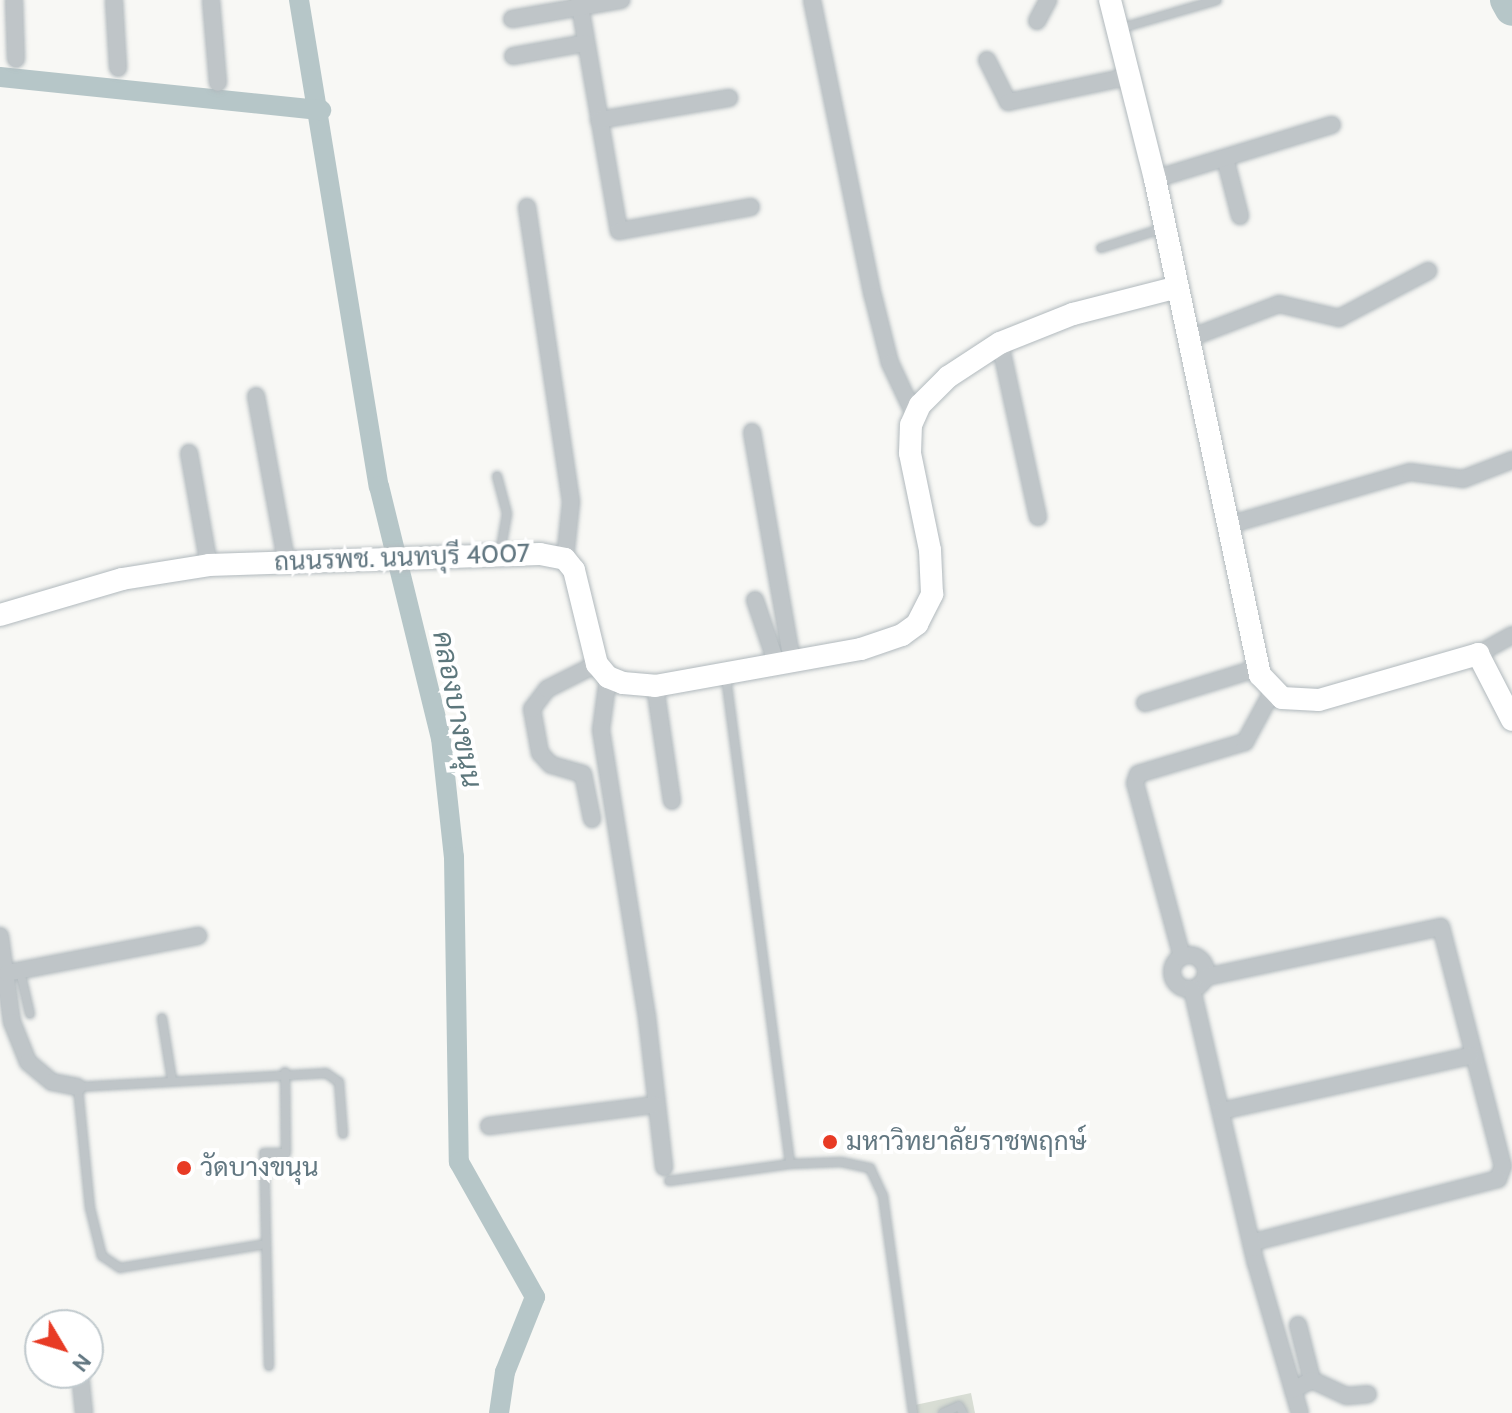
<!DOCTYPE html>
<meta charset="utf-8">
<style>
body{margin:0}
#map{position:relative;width:1512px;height:1413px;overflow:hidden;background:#f8f8f5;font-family:Cabin,Sarabun,sans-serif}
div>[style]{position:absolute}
.green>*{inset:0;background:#d8ddd4}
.canal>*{height:20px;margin:-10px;padding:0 10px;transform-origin:10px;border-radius:10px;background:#b6c6c8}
.river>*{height:34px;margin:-17px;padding:0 17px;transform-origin:17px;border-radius:17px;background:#b6c6c8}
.roads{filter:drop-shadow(0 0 2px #b1b9bd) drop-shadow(0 0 2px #b1b9bd)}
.lane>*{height:8px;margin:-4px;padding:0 4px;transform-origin:4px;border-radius:4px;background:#bfc5c8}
.street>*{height:16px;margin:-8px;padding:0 8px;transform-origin:8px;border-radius:8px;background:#bfc5c8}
.street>.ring{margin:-8px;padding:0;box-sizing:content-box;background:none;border:16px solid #bfc5c8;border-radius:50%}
.secondary>*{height:22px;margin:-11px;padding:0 11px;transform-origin:11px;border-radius:11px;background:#fff}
.dots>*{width:22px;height:22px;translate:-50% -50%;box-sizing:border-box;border:4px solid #fff;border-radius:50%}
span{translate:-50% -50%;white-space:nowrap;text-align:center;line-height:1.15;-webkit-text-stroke:8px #fff;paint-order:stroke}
.street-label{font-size:26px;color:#627781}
.poi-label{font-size:26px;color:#627781}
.left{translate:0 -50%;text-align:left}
.water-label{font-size:28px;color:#5d777c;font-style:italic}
.north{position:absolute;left:24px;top:1309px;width:80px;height:80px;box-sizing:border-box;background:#fff;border:2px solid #c0c9cd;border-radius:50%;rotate:128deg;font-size:22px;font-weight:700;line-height:32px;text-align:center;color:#627781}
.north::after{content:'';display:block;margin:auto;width:28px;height:36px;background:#e83b25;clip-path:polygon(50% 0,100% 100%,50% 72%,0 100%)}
</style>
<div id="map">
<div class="green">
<div style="clip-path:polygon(971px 1393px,975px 1413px,917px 1413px,915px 1405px)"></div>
</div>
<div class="canal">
<div style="left:299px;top:0;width:493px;rotate:80.7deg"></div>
<div style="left:379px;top:486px;width:260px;rotate:76.2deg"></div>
<div style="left:441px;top:738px;width:120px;rotate:83.8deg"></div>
<div style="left:454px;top:857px;width:305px;rotate:89.1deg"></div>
<div style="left:459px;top:1162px;width:155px;rotate:60.6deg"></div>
<div style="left:535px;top:1297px;width:81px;rotate:111.8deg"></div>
<div style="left:505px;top:1372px;width:41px;rotate:98.3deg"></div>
<div style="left:0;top:77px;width:323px;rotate:5.9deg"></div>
</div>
<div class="river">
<div style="left:1507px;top:0;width:10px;rotate:61deg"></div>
</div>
<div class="roads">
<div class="lane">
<div style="left:1118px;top:29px;width:103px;rotate:-16.3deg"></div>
<div style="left:1101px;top:248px;width:66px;rotate:-17.6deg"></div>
<div style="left:497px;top:476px;width:39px;rotate:75deg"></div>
<div style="left:507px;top:514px;width:40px;rotate:100deg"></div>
<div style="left:726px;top:677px;width:491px;rotate:82.5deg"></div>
<div style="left:20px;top:971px;width:44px;rotate:76.9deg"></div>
<div style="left:162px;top:1018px;width:63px;rotate:80.8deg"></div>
<div style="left:669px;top:1181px;width:122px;rotate:-8deg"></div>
<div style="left:790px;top:1164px;width:51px;rotate:-2.2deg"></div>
<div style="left:841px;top:1162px;width:30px;rotate:12deg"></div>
<div style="left:870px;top:1168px;width:31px;rotate:65deg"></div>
<div style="left:883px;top:1196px;width:219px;rotate:82.1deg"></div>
<div style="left:266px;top:1244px;width:148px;rotate:170.7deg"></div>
<div style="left:120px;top:1268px;width:22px;rotate:-146deg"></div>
<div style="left:102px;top:1256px;width:49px;rotate:-104deg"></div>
<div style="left:90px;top:1208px;width:122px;rotate:-95.7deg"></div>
<div style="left:78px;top:1087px;width:248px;rotate:-3.2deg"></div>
<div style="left:326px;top:1073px;width:16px;rotate:35deg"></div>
<div style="left:339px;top:1082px;width:52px;rotate:85.6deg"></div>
<div style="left:269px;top:1366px;width:213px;rotate:-91.3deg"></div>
<div style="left:264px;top:1153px;width:22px"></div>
<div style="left:286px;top:1153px;width:81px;rotate:-90.7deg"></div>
<div style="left:943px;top:1413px;width:17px;rotate:-24deg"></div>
<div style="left:959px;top:1406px;width:8px;rotate:60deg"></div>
</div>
<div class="street">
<div style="left:14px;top:0;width:59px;rotate:88.1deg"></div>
<div style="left:114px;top:0;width:68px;rotate:86.6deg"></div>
<div style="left:211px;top:0;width:83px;rotate:85.2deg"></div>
<div style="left:579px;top:0;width:234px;rotate:80.2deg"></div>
<div style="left:619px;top:231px;width:134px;rotate:-10.3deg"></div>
<div style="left:812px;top:0;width:302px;rotate:78.4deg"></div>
<div style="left:873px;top:296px;width:69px;rotate:75.8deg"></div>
<div style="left:890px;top:363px;width:56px;rotate:64.8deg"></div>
<div style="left:512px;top:19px;width:111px;rotate:-9.9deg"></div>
<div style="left:1037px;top:21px;width:24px;rotate:-62deg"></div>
<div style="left:513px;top:56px;width:73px;rotate:-10.2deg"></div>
<div style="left:987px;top:60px;width:47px;rotate:63.4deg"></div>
<div style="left:1008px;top:102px;width:122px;rotate:-11.9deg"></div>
<div style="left:599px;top:120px;width:132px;rotate:-9.6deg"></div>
<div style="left:1225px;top:158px;width:60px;rotate:75.5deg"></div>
<div style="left:1155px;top:179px;width:185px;rotate:-17deg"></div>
<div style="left:527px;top:207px;width:298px;rotate:81.5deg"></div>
<div style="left:571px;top:502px;width:57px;rotate:96deg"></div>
<div style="left:1190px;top:338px;width:95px;rotate:-20.9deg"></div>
<div style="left:1279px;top:304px;width:62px;rotate:13.1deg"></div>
<div style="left:1339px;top:318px;width:101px;rotate:-27.8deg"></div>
<div style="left:1000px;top:343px;width:178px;rotate:77.7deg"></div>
<div style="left:256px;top:396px;width:167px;rotate:79.6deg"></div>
<div style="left:752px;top:432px;width:233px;rotate:80.1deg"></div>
<div style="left:189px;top:453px;width:114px;rotate:79.9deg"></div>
<div style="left:1232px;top:524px;width:185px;rotate:-16.3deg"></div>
<div style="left:1410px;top:472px;width:53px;rotate:7.5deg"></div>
<div style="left:1463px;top:479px;width:53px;rotate:-21.2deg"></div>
<div style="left:755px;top:600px;width:69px;rotate:71.3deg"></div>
<div style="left:1478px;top:654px;width:39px;rotate:-29deg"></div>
<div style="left:608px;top:677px;width:53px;rotate:97.5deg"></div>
<div style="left:601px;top:730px;width:291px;rotate:80.9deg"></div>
<div style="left:647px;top:1017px;width:151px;rotate:83.5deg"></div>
<div style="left:655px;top:686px;width:116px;rotate:81.6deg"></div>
<div style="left:1145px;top:703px;width:118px;rotate:-17.2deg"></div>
<div style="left:592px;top:819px;width:46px;rotate:-101.3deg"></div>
<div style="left:583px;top:774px;width:33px;rotate:-164deg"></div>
<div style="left:551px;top:765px;width:16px;rotate:-133deg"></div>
<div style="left:540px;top:753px;width:45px;rotate:-100.3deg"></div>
<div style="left:532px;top:709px;width:25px;rotate:-53deg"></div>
<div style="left:547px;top:689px;width:56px;rotate:-26.6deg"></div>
<div style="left:0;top:936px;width:87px;rotate:82.1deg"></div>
<div style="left:12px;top:1022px;width:43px;rotate:68.2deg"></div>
<div style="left:28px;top:1062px;width:31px;rotate:40deg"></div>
<div style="left:52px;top:1082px;width:26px;rotate:11deg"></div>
<div class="ring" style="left:1172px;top:955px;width:18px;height:18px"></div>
<div style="left:1182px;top:957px;width:180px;rotate:-105.1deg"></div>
<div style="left:1135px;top:783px;width:9px;rotate:-72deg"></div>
<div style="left:1138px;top:774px;width:112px;rotate:-16.7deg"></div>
<div style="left:1245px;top:742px;width:57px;rotate:-61.6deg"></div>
<div style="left:7px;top:973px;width:195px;rotate:-11deg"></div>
<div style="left:1206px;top:977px;width:240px;rotate:-12deg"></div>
<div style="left:1441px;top:927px;width:247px;rotate:75.5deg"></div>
<div style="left:1503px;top:1166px;width:14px;rotate:111deg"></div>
<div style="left:1498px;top:1179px;width:255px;rotate:165.5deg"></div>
<div style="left:1192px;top:989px;width:281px;rotate:76.9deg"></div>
<div style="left:1256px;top:1263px;width:156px;rotate:73.7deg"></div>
<div style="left:1221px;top:1111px;width:255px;rotate:-12.5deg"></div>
<div style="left:489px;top:1126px;width:166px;rotate:-7.3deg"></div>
<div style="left:1298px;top:1325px;width:57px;rotate:75.7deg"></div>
<div style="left:80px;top:1373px;width:40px;rotate:84.3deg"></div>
<div style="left:1293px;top:1390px;width:21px;rotate:-28deg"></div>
<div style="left:1312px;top:1380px;width:38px;rotate:25deg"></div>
<div style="left:1347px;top:1396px;width:21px;rotate:-5deg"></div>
</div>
<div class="secondary">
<div style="left:1110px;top:0;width:185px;rotate:75.9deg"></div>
<div style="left:1155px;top:179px;width:507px;rotate:78.05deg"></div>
<div style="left:1260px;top:675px;width:32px;rotate:46deg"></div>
<div style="left:1282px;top:698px;width:37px;rotate:3deg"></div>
<div style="left:1319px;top:700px;width:166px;rotate:-16.1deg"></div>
<div style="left:1478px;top:654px;width:74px;rotate:62.7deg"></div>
<div style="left:0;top:615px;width:127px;rotate:-16.4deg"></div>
<div style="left:122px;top:579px;width:88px;rotate:-9.1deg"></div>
<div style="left:209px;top:565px;width:331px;rotate:-1.9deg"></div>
<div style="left:540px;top:554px;width:25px;rotate:11deg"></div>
<div style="left:565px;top:559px;width:14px;rotate:51deg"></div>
<div style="left:574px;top:570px;width:97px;rotate:76.3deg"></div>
<div style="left:597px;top:664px;width:17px;rotate:50deg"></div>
<div style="left:608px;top:677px;width:16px;rotate:22deg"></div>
<div style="left:623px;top:683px;width:32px;rotate:5deg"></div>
<div style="left:655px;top:686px;width:209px;rotate:-10.2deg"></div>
<div style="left:861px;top:649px;width:43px;rotate:-18.9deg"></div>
<div style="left:902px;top:635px;width:19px;rotate:-36deg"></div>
<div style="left:917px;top:624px;width:34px;rotate:-63deg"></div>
<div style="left:932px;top:594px;width:44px;rotate:-92.6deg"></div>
<div style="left:930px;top:550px;width:99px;rotate:-101.7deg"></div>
<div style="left:910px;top:453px;width:28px;rotate:-88deg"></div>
<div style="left:911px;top:425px;width:22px;rotate:-66deg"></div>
<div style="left:920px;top:405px;width:40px;rotate:-45deg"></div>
<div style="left:948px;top:377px;width:62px;rotate:-33.2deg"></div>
<div style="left:1000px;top:343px;width:79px;rotate:-21.7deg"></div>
<div style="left:1073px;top:314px;width:108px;rotate:-14.4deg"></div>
</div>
</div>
<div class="dots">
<div style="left:830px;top:1142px;background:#e83b25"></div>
<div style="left:184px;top:1168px;background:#e83b25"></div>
</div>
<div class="street-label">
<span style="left:402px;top:558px;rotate:-2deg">ถนนรพช. นนทบุรี 4007</span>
</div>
<div class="poi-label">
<span class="left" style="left:846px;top:1142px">มหาวิทยาลัยราชพฤกษ์</span>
<span class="left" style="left:200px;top:1168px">วัดบางขนุน</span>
</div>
<div class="water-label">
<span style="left:458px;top:709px;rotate:79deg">คลองบางขนุน</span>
</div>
<div class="north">N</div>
</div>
